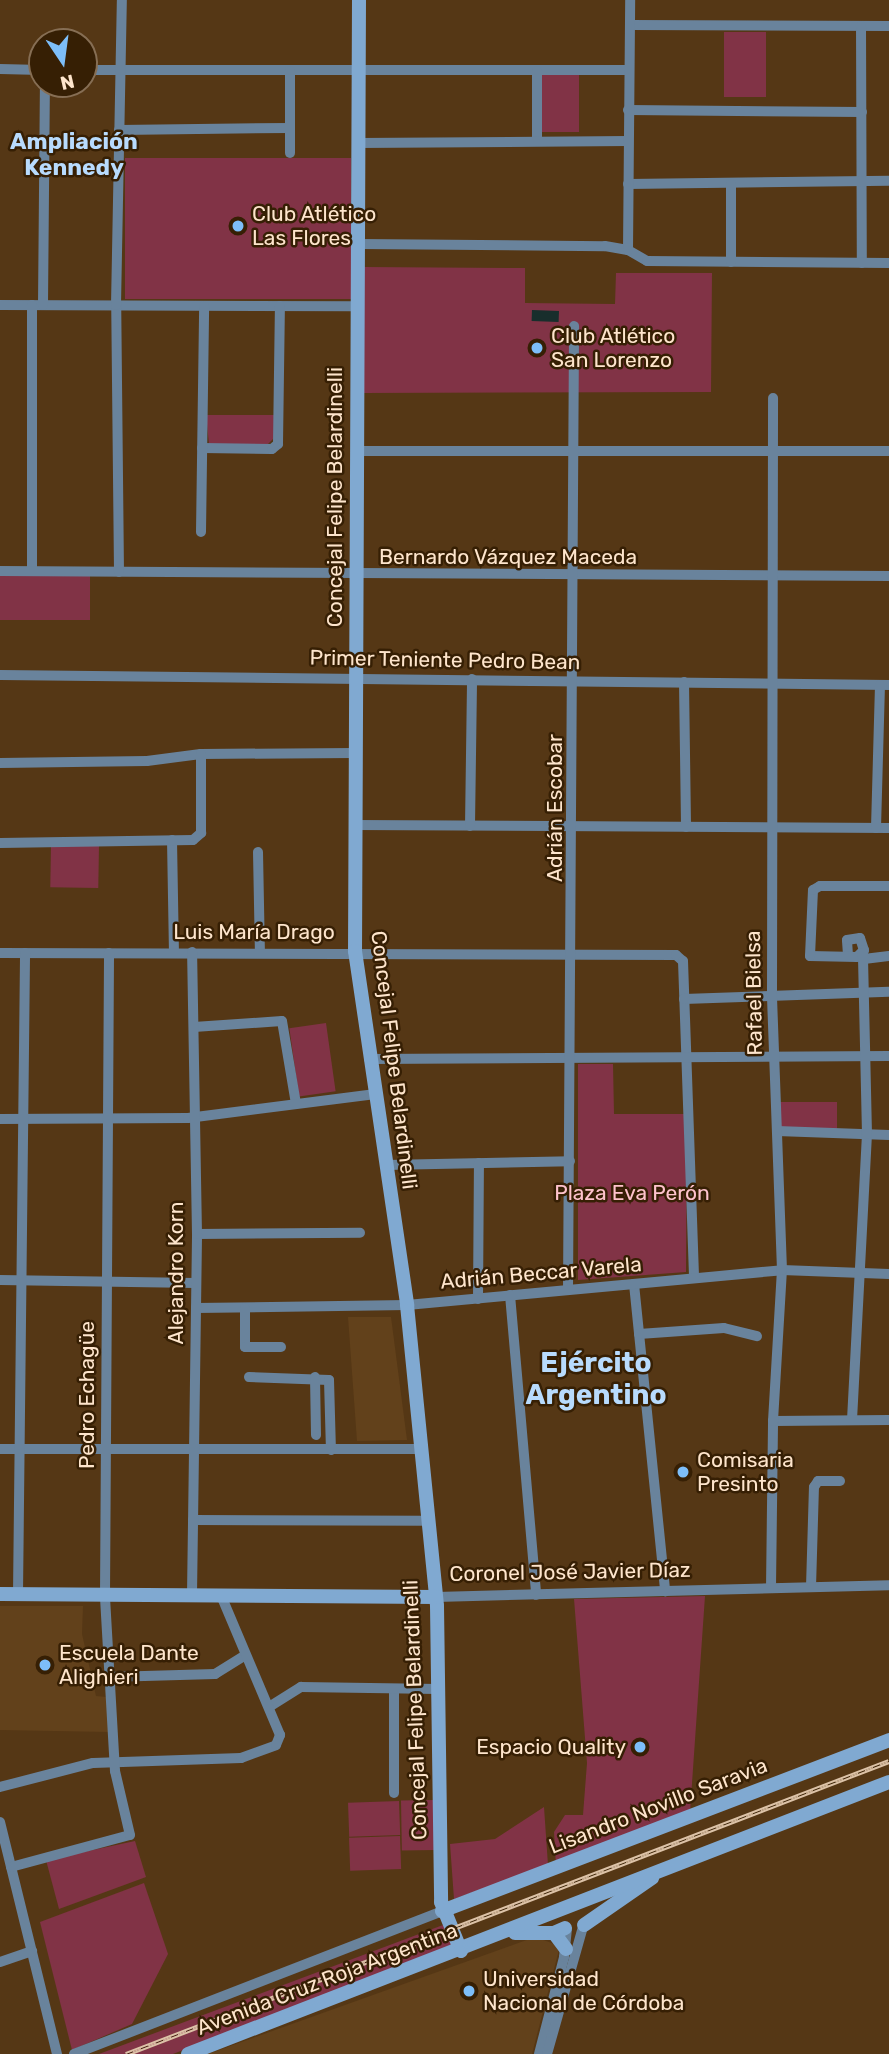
<!DOCTYPE html>
<meta charset="utf-8">
<style>
body{margin:0}
#map{position:relative;width:889px;height:2054px;overflow:hidden;background:#553715;font-family:Rubik,sans-serif}
div>[style]{position:absolute}
.built>*{inset:0;background:#62411b}
.green>*{inset:0;background:#813346;transform-origin:0 0}
.water>*{inset:0;background:#182e2c;transform-origin:0 0}
.minor>*{height:10px;margin:-5px;padding:0 5px;transform-origin:5px;border-radius:5px;background:#69839c}
.secondary>*{height:14px;margin:-7px;padding:0 7px;transform-origin:7px;border-radius:7px;background:#80a9d1}
.rail>*{height:5px;margin-top:-2.5px;transform-origin:0;background:repeating-linear-gradient(90deg,#361f04 0 8px,#dcc2a7 0 16px);box-sizing:border-box;border-block:2px solid #dcc2a7}
.dots>*{width:19px;height:19px;translate:-50% -50%;box-sizing:border-box;border:4px solid #361f04;border-radius:50%}
span{translate:-50% -50%;white-space:nowrap;text-align:center;line-height:1.15;-webkit-text-stroke:5px #361f04;paint-order:stroke}
.poi-label{font-size:21px;color:#fee5cc}
.left{translate:0 -50%;text-align:left}
.right{translate:-100% -50%;text-align:right}
.street-label{font-size:21px;color:#fee5cc}
.park-label{font-size:21px;color:#ffc3cd}
.neighbourhood-label{font-size:23px;color:#b8dbfd;font-weight:700}
.district-label{font-size:28px;color:#b8dbfd;font-weight:700}
.north{position:absolute;left:28px;top:28px;width:70px;height:70px;box-sizing:border-box;background:#361f04;border:2px solid #866e54;border-radius:50%;rotate:167deg;font-size:19px;font-weight:700;line-height:28px;text-align:center;color:#fee5cc}
.north::after{content:'';display:block;margin:auto;width:24px;height:32px;background:#7dbef9;clip-path:polygon(50% 0,100% 100%,50% 72%,0 100%)}
</style>
<div id="map">
<div class="built">
<div style="clip-path:polygon(348px 1317px,391px 1317px,407px 1440px,357px 1441px)"></div>
<div style="clip-path:polygon(0 1606px,83px 1606px,82px 1634px,96px 1696px,107px 1697px,109px 1732px,0 1730px)"></div>
<div style="clip-path:polygon(535px 1937px,560px 1946px,532px 2054px,208px 2054px)"></div>
</div>
<div class="green">
<div style="left:724px;top:32px;width:42px;height:65px"></div>
<div style="left:539px;top:73px;width:40px;height:59px"></div>
<div style="left:351px;top:158px;width:141px;height:226px;rotate:90deg"></div>
<div style="clip-path:polygon(363px 267px,525px 268px,525px 303px,615px 304px,616px 273px,712px 273px,711px 392px,362px 393px)"></div>
<div style="clip-path:polygon(206px 415px,274px 415px,274px 438px,268px 444px,209px 444px)"></div>
<div style="left:0;top:575px;width:90px;height:45px"></div>
<div style="left:99px;top:846px;width:42px;height:48px;rotate:91deg"></div>
<div style="left:326px;top:1023px;width:69px;height:37px;rotate:82deg"></div>
<div style="clip-path:polygon(578px 1064px,613px 1064px,614px 1114px,687px 1114px,686px 1272px,578px 1280px)"></div>
<div style="left:837px;top:1102px;width:27px;height:60px;rotate:90deg"></div>
<div style="clip-path:polygon(705px 1596px,690px 1812px,556px 1866px,554px 1832px,565px 1815px,583px 1815px,587px 1763px,574px 1599px)"></div>
<div style="left:434px;top:1800px;width:50px;height:33px;rotate:89deg"></div>
<div style="left:399px;top:1801px;width:34px;height:51px;rotate:88deg"></div>
<div style="clip-path:polygon(544px 1807px,548px 1865px,454px 1899px,450px 1844px,495px 1839px)"></div>
<div style="left:400px;top:1836px;width:33px;height:51px;rotate:88deg"></div>
<div style="clip-path:polygon(135px 1841px,146px 1877px,59px 1909px,46px 1860px)"></div>
<div style="clip-path:polygon(144px 1883px,168px 1954px,132px 2024px,72px 2050px,40px 1922px)"></div>
<div style="clip-path:polygon(443px 1925px,454px 1944px,173px 2054px,99px 2054px)"></div>
</div>
<div class="water">
<div style="left:532px;top:310px;width:27px;height:11px;rotate:2deg"></div>
</div>
<div class="minor">
<div style="left:630px;top:25px;width:259px;rotate:0.2deg"></div>
<div style="left:861px;top:26px;width:237px;rotate:89.8deg"></div>
<div style="left:0;top:69px;width:42px;rotate:1.4deg"></div>
<div style="left:84px;top:70px;width:545px"></div>
<div style="left:628px;top:110px;width:234px;rotate:0.5deg"></div>
<div style="left:119px;top:130px;width:171px;rotate:-0.7deg"></div>
<div style="left:537px;top:141px;width:70px;rotate:-90deg"></div>
<div style="left:358px;top:143px;width:270px;rotate:-0.4deg"></div>
<div style="left:290px;top:153px;width:82px;rotate:-90deg"></div>
<div style="left:628px;top:184px;width:261px;rotate:-0.7deg"></div>
<div style="left:359px;top:244px;width:246px;rotate:0.5deg"></div>
<div style="left:605px;top:246px;width:23px;rotate:10deg"></div>
<div style="left:628px;top:250px;width:22px;rotate:30deg"></div>
<div style="left:647px;top:261px;width:242px;rotate:0.5deg"></div>
<div style="left:628px;top:250px;width:250px;rotate:-89.5deg"></div>
<div style="left:731px;top:262px;width:78px;rotate:-90deg"></div>
<div style="left:0;top:305px;width:357px;rotate:0.2deg"></div>
<div style="left:32px;top:305px;width:266px;rotate:90deg"></div>
<div style="left:43px;top:305px;width:221px;rotate:-89.5deg"></div>
<div style="left:202px;top:448px;width:70px;rotate:0.8deg"></div>
<div style="left:272px;top:449px;width:8px;rotate:-40deg"></div>
<div style="left:278px;top:444px;width:138px;rotate:-89.2deg"></div>
<div style="left:358px;top:451px;width:531px"></div>
<div style="left:201px;top:532px;width:226px;rotate:-89.2deg"></div>
<div style="left:0;top:571px;width:889px;rotate:0.32deg"></div>
<div style="left:119px;top:572px;width:267px;rotate:-90.6deg"></div>
<div style="left:116px;top:305px;width:305px;rotate:-88.9deg"></div>
<div style="left:0;top:675px;width:889px;rotate:0.64deg"></div>
<div style="left:684px;top:682px;width:145px;rotate:89.2deg"></div>
<div style="left:0;top:763px;width:147px;rotate:-0.8deg"></div>
<div style="left:147px;top:761px;width:54px;rotate:-7.4deg"></div>
<div style="left:201px;top:754px;width:153px;rotate:-0.4deg"></div>
<div style="left:354px;top:825px;width:535px;rotate:0.32deg"></div>
<div style="left:470px;top:826px;width:147px;rotate:-89.2deg"></div>
<div style="left:876px;top:828px;width:143px;rotate:-88.4deg"></div>
<div style="left:172px;top:840px;width:112px;rotate:89deg"></div>
<div style="left:0;top:843px;width:193px;rotate:-0.9deg"></div>
<div style="left:193px;top:840px;width:11px;rotate:-41deg"></div>
<div style="left:201px;top:833px;width:79px;rotate:-90deg"></div>
<div style="left:258px;top:852px;width:100px;rotate:88.9deg"></div>
<div style="left:0;top:953px;width:676px;rotate:0.17deg"></div>
<div style="left:676px;top:955px;width:9px;rotate:41deg"></div>
<div style="left:683px;top:961px;width:317px;rotate:88deg"></div>
<div style="left:848px;top:955px;width:15px;rotate:-94deg"></div>
<div style="left:847px;top:940px;width:13px;rotate:-9deg"></div>
<div style="left:860px;top:938px;width:13px;rotate:72deg"></div>
<div style="left:864px;top:950px;width:10px;rotate:135deg"></div>
<div style="left:857px;top:957px;width:47px;rotate:-178.8deg"></div>
<div style="left:810px;top:956px;width:66px;rotate:-87.4deg"></div>
<div style="left:813px;top:890px;width:8px;rotate:-30deg"></div>
<div style="left:820px;top:886px;width:69px"></div>
<div style="left:864px;top:959px;width:25px;rotate:-7deg"></div>
<div style="left:684px;top:999px;width:205px;rotate:-2deg"></div>
<div style="left:194px;top:1027px;width:88px;rotate:-3.9deg"></div>
<div style="left:282px;top:1021px;width:84px;rotate:80.4deg"></div>
<div style="left:369px;top:1059px;width:520px;rotate:-0.33deg"></div>
<div style="left:0;top:1119px;width:188px;rotate:-0.3deg"></div>
<div style="left:188px;top:1118px;width:189px;rotate:-7.3deg"></div>
<div style="left:777px;top:1131px;width:112px;rotate:2deg"></div>
<div style="left:386px;top:1165px;width:184px;rotate:-1.2deg"></div>
<div style="left:197px;top:1234px;width:163px;rotate:-0.4deg"></div>
<div style="left:0;top:1280px;width:196px;rotate:0.9deg"></div>
<div style="left:634px;top:1284px;width:309px;rotate:84.2deg"></div>
<div style="left:568px;top:1290px;width:964px;rotate:-89.64deg"></div>
<div style="left:510px;top:1295px;width:301px;rotate:85deg"></div>
<div style="left:478px;top:1299px;width:136px;rotate:-89.6deg"></div>
<div style="left:196px;top:1308px;width:211px;rotate:-0.8deg"></div>
<div style="left:407px;top:1305px;width:377px;rotate:-5.3deg"></div>
<div style="left:782px;top:1270px;width:107px;rotate:2.1deg"></div>
<div style="left:245px;top:1308px;width:39px;rotate:90deg"></div>
<div style="left:245px;top:1347px;width:36px"></div>
<div style="left:639px;top:1334px;width:85px;rotate:-4deg"></div>
<div style="left:724px;top:1328px;width:34px;rotate:14deg"></div>
<div style="left:249px;top:1377px;width:80px;rotate:2.1deg"></div>
<div style="left:329px;top:1380px;width:70px;rotate:88.4deg"></div>
<div style="left:315px;top:1377px;width:58px;rotate:89deg"></div>
<div style="left:852px;top:1420px;width:286px;rotate:-87deg"></div>
<div style="left:867px;top:1134px;width:181px;rotate:-91.3deg"></div>
<div style="left:773px;top:1421px;width:116px;rotate:-0.5deg"></div>
<div style="left:0;top:1449px;width:420px"></div>
<div style="left:193px;top:1520px;width:234px;rotate:0.2deg"></div>
<div style="left:811px;top:1587px;width:100px;rotate:-88.3deg"></div>
<div style="left:814px;top:1487px;width:7px;rotate:-56deg"></div>
<div style="left:818px;top:1481px;width:22px"></div>
<div style="left:771px;top:1588px;width:167px;rotate:-89.3deg"></div>
<div style="left:773px;top:1421px;width:151px;rotate:-86.6deg"></div>
<div style="left:782px;top:1270px;width:274px;rotate:-92.1deg"></div>
<div style="left:772px;top:996px;width:598px;rotate:-89.9deg"></div>
<div style="left:18px;top:1594px;width:641px;rotate:-89.37deg"></div>
<div style="left:192px;top:1595px;width:361px;rotate:-89.2deg"></div>
<div style="left:197px;top:1234px;width:282px;rotate:-91deg"></div>
<div style="left:436px;top:1597px;width:453px;rotate:-1.5deg"></div>
<div style="left:109px;top:1677px;width:106px;rotate:-1.6deg"></div>
<div style="left:215px;top:1674px;width:36px;rotate:-32deg"></div>
<div style="left:394px;top:1689px;width:104px;rotate:90deg"></div>
<div style="left:269px;top:1707px;width:38px;rotate:-32deg"></div>
<div style="left:301px;top:1687px;width:137px;rotate:0.8deg"></div>
<div style="left:0;top:1787px;width:96px;rotate:-14.5deg"></div>
<div style="left:93px;top:1763px;width:148px;rotate:-1.9deg"></div>
<div style="left:241px;top:1758px;width:37px;rotate:-20deg"></div>
<div style="left:276px;top:1745px;width:11px;rotate:-68deg"></div>
<div style="left:280px;top:1735px;width:152px;rotate:-112.9deg"></div>
<div style="left:0;top:1822px;width:239px;rotate:76.2deg"></div>
<div style="left:11px;top:1867px;width:123px;rotate:-15.1deg"></div>
<div style="left:130px;top:1835px;width:66px;rotate:-103.2deg"></div>
<div style="left:115px;top:1771px;width:176px;rotate:-93.3deg"></div>
<div style="left:105px;top:1595px;width:642px;rotate:-89.64deg"></div>
<div style="left:0;top:1962px;width:34px;rotate:-19deg"></div>
<div style="left:74px;top:2054px;width:395px;rotate:-21.2deg"></div>
<div style="left:539px;top:2054px;width:100px;rotate:-75.5deg"></div>
<div style="left:564px;top:1957px;width:28px;rotate:-84deg"></div>
<div style="left:547px;top:2054px;width:132px;rotate:-74.2deg"></div>
</div>
<div class="secondary">
<div style="left:359px;top:0;width:951px;rotate:90.24deg"></div>
<div style="left:355px;top:951px;width:358px;rotate:81.6deg"></div>
<div style="left:407px;top:1305px;width:302px;rotate:84.3deg"></div>
<div style="left:437px;top:1606px;width:296px;rotate:89.2deg"></div>
<div style="left:441px;top:1902px;width:53px;rotate:67.8deg"></div>
<div style="left:0;top:1594px;width:436px;rotate:0.4deg"></div>
<div style="left:442px;top:1911px;width:479px;rotate:-20.9deg"></div>
<div style="left:584px;top:1925px;width:83px;rotate:-34.7deg"></div>
<div style="left:515px;top:1933px;width:39px"></div>
<div style="left:554px;top:1933px;width:12px;rotate:-24deg"></div>
<div style="left:554px;top:1933px;width:20px;rotate:53deg"></div>
<div style="left:188px;top:2054px;width:752px;rotate:-21.21deg"></div>
</div>
<div class="rail">
<div style="left:126px;top:2054px;width:817px;rotate:-21.01deg"></div>
</div>
<div class="dots">
<div style="left:238px;top:226px;background:#7dbef9"></div>
<div style="left:537px;top:348px;background:#7dbef9"></div>
<div style="left:683px;top:1472px;background:#7dbef9"></div>
<div style="left:45px;top:1665px;background:#7dbef9"></div>
<div style="left:640px;top:1747px;background:#7dbef9"></div>
<div style="left:469px;top:1991px;background:#7dbef9"></div>
</div>
<div class="poi-label">
<span class="left" style="left:252px;top:226px">Club Atlético<br>Las Flores</span>
<span class="left" style="left:551px;top:348px">Club Atlético<br>San Lorenzo</span>
<span class="left" style="left:697px;top:1472px">Comisaria<br>Presinto</span>
<span class="left" style="left:59px;top:1665px">Escuela Dante<br>Alighieri</span>
<span class="right" style="left:626px;top:1747px">Espacio Quality</span>
<span class="left" style="left:483px;top:1991px">Universidad<br>Nacional de Córdoba</span>
</div>
<div class="street-label">
<span style="left:335px;top:497px;rotate:-90deg">Concejal Felipe Belardinelli</span>
<span style="left:508px;top:557px">Bernardo Vázquez Maceda</span>
<span style="left:445px;top:660px;rotate:1deg">Primer Teniente Pedro Bean</span>
<span style="left:555px;top:808px;rotate:-90deg">Adrián Escobar</span>
<span style="left:254px;top:932px">Luis María Drago</span>
<span style="left:754px;top:993px;rotate:-91deg">Rafael Bielsa</span>
<span style="left:394px;top:1060px;rotate:83deg">Concejal Felipe Belardinelli</span>
<span style="left:176px;top:1273px;rotate:-90deg">Alejandro Korn</span>
<span style="left:541px;top:1273px;rotate:-5deg">Adrián Beccar Varela</span>
<span style="left:87px;top:1395px;rotate:-90deg">Pedro Echagüe</span>
<span style="left:570px;top:1572px;rotate:-1deg">Coronel José Javier Díaz</span>
<span style="left:415px;top:1710px;rotate:-92deg">Concejal Felipe Belardinelli</span>
<span style="left:658px;top:1806px;rotate:-21deg">Lisandro Novillo Saravia</span>
<span style="left:327px;top:1979px;rotate:-21deg">Avenida Cruz Roja Argentina</span>
</div>
<div class="park-label">
<span style="left:632px;top:1193px">Plaza Eva Perón</span>
</div>
<div class="neighbourhood-label">
<span style="left:74px;top:154px">Ampliación<br>Kennedy</span>
</div>
<div class="district-label">
<span style="left:596px;top:1379px">Ejército<br>Argentino</span>
</div>
<div class="north">N</div>
</div>
